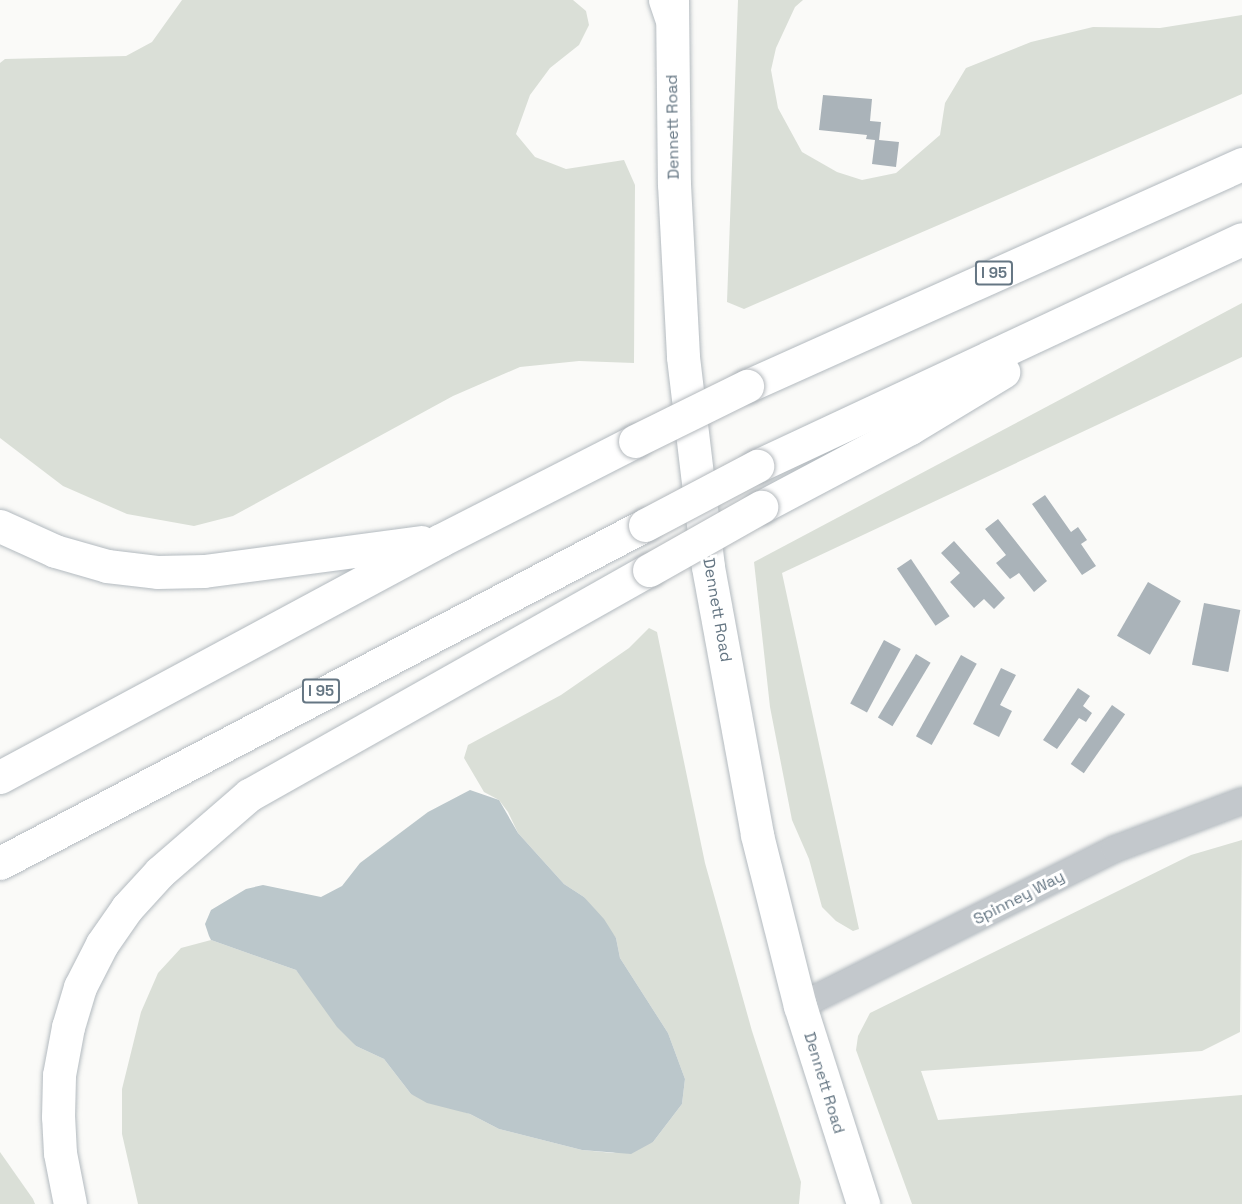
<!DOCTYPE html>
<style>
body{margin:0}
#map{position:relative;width:1242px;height:1204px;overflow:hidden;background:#fafaf8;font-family:"Space Grotesk",sans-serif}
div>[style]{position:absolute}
.green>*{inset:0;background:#dadfd7}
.water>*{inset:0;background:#bbc7cb}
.building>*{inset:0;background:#aab3b9;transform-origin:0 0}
.roads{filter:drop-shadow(0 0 2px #b3babf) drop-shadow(0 0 2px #b3babf)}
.street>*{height:26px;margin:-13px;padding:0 13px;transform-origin:13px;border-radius:13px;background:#c3c8cc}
.secondary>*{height:33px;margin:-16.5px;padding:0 16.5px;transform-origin:16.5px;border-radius:16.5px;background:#fff}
.highway>*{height:33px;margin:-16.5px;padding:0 16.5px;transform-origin:16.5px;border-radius:16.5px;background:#fff}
.bridges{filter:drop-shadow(0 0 2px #b4b9bd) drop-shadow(0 0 2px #b4b9bd)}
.highway-bridge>*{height:33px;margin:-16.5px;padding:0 16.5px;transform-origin:16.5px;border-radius:16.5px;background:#fff}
span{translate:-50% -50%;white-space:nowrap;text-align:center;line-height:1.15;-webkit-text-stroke:6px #fff;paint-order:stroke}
.shield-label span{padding:2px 4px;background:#fff;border:2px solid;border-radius:4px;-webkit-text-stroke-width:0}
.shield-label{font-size:15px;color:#657683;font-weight:700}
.street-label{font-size:16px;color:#657683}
</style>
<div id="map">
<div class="green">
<div style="clip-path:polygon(182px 0,573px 0,586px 11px,589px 25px,579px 45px,550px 68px,530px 95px,516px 134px,535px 157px,566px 169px,624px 160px,635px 185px,634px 363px,579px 361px,520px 367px,453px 396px,233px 516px,194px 526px,127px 514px,63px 486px,0 438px,0 63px,5px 59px,126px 56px,152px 42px)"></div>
<div style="clip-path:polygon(738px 0,803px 0,795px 7px,776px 48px,771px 70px,778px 108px,802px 152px,837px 172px,862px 180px,896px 173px,940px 135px,945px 103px,966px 68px,1031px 42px,1093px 27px,1160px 28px,1242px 15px,1242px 94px,744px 309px,727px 302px)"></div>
<div style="clip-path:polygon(1242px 303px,1242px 357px,782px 573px,859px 929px,853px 931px,836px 921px,822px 907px,809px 859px,792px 820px,770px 707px,754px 562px)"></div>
<div style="clip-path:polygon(649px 628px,657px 632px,705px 863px,752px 1031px,801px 1182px,799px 1204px,138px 1204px,122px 1134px,122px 1089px,141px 1012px,158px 973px,181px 948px,211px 940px,296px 970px,356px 1046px,384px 1059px,411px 1094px,470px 1114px,499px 1129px,582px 1150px,613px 1153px,653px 1142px,682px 1104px,685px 1079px,668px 1033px,620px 958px,616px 938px,584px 897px,564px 884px,518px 833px,508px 812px,499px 800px,484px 792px,464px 758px,468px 745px,561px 695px,629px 648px)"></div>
<div style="clip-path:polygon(1242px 840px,1240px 1032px,1202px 1051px,921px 1071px,938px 1120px,1242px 1095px,1242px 1204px,912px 1204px,856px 1050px,858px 1036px,870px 1013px,1191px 855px)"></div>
<div style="clip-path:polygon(0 1152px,33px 1199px,35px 1204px,0 1204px)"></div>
</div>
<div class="water">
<div style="clip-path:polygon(470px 790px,499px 800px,518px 833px,564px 884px,584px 897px,604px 919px,616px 938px,620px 958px,668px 1033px,685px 1079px,682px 1104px,653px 1142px,631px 1154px,582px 1150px,499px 1129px,470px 1114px,427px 1103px,411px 1094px,384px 1059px,356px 1046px,337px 1027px,296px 970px,211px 940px,209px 936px,205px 924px,211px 910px,246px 889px,263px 885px,321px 897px,342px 886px,360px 863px,428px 812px)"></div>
</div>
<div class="building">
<div style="clip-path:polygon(823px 95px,872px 99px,870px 121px,881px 122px,879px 140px,899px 142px,896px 167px,872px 164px,875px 140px,866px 139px,867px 135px,819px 130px)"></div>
<div style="clip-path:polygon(1045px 495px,1071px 532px,1078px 527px,1087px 540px,1081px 544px,1096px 566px,1082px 575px,1032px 504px)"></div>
<div style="clip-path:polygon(998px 519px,1047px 581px,1034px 592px,1019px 573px,1010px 579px,996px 563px,1006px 555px,985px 529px)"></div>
<div style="clip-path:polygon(954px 541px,1005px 598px,994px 609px,984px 599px,974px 608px,950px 582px,960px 573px,941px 553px)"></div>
<div style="left:911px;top:559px;width:69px;height:17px;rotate:56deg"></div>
<div style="left:1148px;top:582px;width:38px;height:62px;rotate:30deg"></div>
<div style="left:1204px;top:603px;width:37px;height:63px;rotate:11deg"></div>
<div style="left:884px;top:640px;width:19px;height:72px;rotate:28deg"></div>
<div style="left:916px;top:654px;width:17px;height:74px;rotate:31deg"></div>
<div style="left:961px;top:655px;width:18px;height:93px;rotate:29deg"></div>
<div style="clip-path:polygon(1001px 668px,1016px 675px,1000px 705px,1012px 711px,999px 737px,973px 724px)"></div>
<div style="clip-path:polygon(1078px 688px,1090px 696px,1083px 706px,1092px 713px,1086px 722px,1079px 718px,1057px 749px,1043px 740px)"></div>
<div style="left:1112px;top:705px;width:16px;height:72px;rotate:35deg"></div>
</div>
<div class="roads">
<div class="street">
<div style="left:800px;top:1006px;width:352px;rotate:-26.5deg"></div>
<div style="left:1115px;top:849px;width:136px;rotate:-20.7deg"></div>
</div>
<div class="secondary">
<div style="left:672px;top:0;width:184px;rotate:89.4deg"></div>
<div style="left:674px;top:184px;width:173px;rotate:87deg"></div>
<div style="left:683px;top:357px;width:211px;rotate:83.2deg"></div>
<div style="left:708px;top:567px;width:272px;rotate:79.6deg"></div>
<div style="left:757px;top:835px;width:176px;rotate:75.9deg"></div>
<div style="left:800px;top:1006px;width:208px;rotate:72.3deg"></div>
</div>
<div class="highway">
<div style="left:665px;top:0;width:18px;rotate:71deg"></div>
<div style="left:747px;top:386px;width:543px;rotate:-24.16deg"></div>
<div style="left:757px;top:466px;width:535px;rotate:-25.08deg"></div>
<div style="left:761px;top:507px;width:169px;rotate:-27.9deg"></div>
<div style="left:910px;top:428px;width:109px;rotate:-31.1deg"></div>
<div style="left:0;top:526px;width:60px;rotate:24.4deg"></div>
<div style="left:55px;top:551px;width:54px;rotate:16.1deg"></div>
<div style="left:107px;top:566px;width:50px;rotate:6.8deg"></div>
<div style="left:157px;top:572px;width:47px;rotate:-1.2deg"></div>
<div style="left:204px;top:571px;width:219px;rotate:-7.6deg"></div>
<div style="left:0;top:777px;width:501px;rotate:-28.25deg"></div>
<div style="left:441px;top:540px;width:218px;rotate:-27deg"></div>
<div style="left:0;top:863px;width:728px;rotate:-27.66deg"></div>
<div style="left:70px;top:1204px;width:52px;rotate:-101.1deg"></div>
<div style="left:60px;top:1153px;width:36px;rotate:-93deg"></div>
<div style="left:58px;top:1117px;width:42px;rotate:-88.6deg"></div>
<div style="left:59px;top:1075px;width:49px;rotate:-79.4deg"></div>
<div style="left:68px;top:1027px;width:42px;rotate:-73.3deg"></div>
<div style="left:80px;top:987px;width:48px;rotate:-62.9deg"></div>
<div style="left:102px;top:944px;width:44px;rotate:-55.2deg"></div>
<div style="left:127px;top:908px;width:49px;rotate:-47.5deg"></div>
<div style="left:160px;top:872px;width:118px;rotate:-40.9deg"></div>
<div style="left:249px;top:795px;width:459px;rotate:-29.4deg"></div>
</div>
</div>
<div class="bridges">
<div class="highway-bridge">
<div style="left:635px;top:441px;width:125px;rotate:-26.2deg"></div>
<div style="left:645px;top:525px;width:127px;rotate:-27.8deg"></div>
<div style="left:649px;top:570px;width:129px;rotate:-29.4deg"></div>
</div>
</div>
<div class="shield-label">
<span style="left:994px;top:273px">I 95</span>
<span style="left:321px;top:691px">I 95</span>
</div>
<div class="street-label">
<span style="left:673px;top:127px;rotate:-91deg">Dennett Road</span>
<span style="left:717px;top:610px;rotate:80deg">Dennett Road</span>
<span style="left:1019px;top:898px;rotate:-27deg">Spinney Way</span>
<span style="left:824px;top:1083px;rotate:73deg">Dennett Road</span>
</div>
</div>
